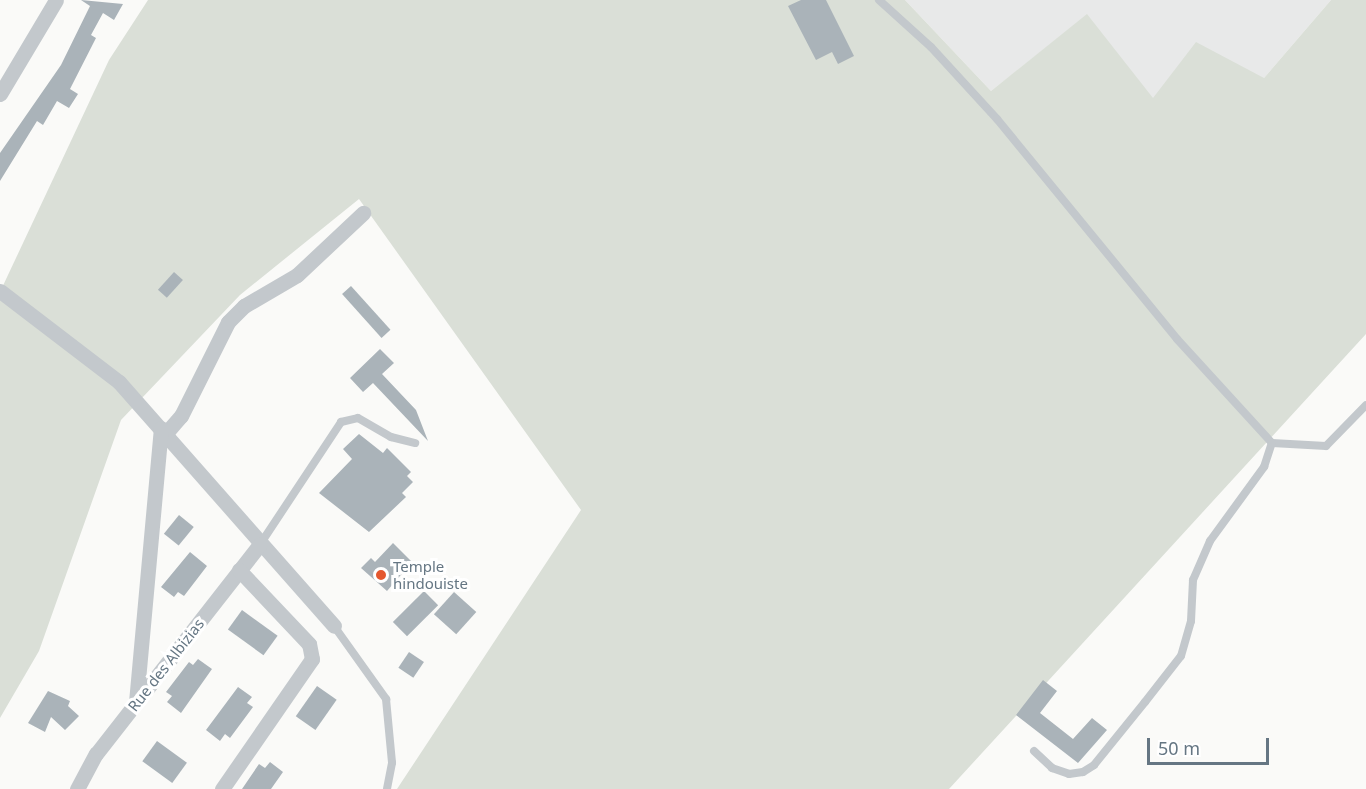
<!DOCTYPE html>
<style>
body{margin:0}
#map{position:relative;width:1366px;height:789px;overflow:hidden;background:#fafaf8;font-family:"Noto Sans",sans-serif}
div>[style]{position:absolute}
.built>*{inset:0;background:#e8e9e9}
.green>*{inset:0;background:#dadfd7}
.building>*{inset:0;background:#aab3b9;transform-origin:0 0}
.service>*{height:8px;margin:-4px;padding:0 4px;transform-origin:4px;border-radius:4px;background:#c3c8cc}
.minor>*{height:15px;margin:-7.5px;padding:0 7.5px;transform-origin:7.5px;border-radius:7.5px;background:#c3c8cc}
.dots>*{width:16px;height:16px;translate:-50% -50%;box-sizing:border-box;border:3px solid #fff;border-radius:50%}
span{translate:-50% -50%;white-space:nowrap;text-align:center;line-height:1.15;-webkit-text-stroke:6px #fff;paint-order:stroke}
.poi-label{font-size:15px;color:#657683}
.left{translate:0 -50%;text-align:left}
.street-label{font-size:15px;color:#657683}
.scale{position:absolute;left:1147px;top:738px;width:122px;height:27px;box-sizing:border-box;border:3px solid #657683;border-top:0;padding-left:8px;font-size:18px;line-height:21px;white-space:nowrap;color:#657683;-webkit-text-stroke:4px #fff;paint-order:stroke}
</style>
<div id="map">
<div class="built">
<div style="clip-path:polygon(905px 0,1331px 0,1264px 78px,1153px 99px,1087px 15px,991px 91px)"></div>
</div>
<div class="green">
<div style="clip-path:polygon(148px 0,905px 0,991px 91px,1087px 14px,1153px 98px,1196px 42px,1264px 78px,1331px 0,1366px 0,1366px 334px,949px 789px,397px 789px,581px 510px,359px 199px,240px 295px,121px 420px,39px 651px,0 718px,0 292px,109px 60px)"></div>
</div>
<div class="building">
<div style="clip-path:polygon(81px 0,123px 4px,114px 20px,103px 13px,91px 35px,96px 38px,70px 89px,78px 94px,69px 108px,57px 101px,43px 125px,37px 121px,0 181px,0 153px,61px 65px,90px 6px)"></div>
<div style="clip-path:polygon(801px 0,826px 0,854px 56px,838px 64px,832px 52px,816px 60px,788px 6px)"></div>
<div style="left:174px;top:272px;width:12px;height:24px;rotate:42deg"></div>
<div style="left:351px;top:286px;width:59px;height:12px;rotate:48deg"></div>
<div style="clip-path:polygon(380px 349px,394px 363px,382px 374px,416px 410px,428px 441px,373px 383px,363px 392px,350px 378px)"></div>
<div style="clip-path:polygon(359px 434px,383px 453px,387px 448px,411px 472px,407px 476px,413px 482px,402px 493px,406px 497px,369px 532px,319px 493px,352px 459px,343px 449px)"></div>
<div style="left:179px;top:515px;width:19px;height:24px;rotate:39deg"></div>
<div style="clip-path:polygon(393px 543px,412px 562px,387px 591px,361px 568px,371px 558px,375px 562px)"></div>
<div style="clip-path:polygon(190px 552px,207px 566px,184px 596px,178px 592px,174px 597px,161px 587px)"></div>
<div style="left:424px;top:591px;width:20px;height:44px;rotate:45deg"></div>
<div style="left:454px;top:592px;width:30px;height:30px;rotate:42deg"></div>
<div style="left:242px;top:610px;width:44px;height:24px;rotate:36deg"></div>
<div style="left:409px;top:652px;width:18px;height:19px;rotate:34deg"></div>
<div style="clip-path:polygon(198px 659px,212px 669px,181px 713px,167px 702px,172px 696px,166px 692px,189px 662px,193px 665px)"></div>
<div style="clip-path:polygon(1043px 680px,1057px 691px,1040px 713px,1073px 739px,1092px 718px,1107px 730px,1078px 763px,1016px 715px)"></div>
<div style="left:317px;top:686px;width:24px;height:37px;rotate:35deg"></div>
<div style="clip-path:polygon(238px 687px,252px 697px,247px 703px,253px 707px,230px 738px,225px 734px,220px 741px,206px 730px)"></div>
<div style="clip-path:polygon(48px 691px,70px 701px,68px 706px,79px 716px,65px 730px,51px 717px,45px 732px,28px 723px)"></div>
<div style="left:157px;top:741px;width:37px;height:25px;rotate:36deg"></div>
<div style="clip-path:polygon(270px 762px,283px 772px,271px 789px,242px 789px,259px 764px,265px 768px)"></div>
</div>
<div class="service">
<div style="left:879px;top:0;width:70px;rotate:42.1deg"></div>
<div style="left:931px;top:47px;width:98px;rotate:47.5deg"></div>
<div style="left:997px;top:119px;width:284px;rotate:50.7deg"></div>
<div style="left:1177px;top:339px;width:141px;rotate:47.6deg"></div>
<div style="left:1272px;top:443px;width:54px;rotate:3.2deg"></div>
<div style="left:1326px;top:446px;width:57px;rotate:-45.7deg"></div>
<div style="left:261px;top:543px;width:145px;rotate:-56.5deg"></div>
<div style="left:341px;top:422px;width:17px;rotate:-13deg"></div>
<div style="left:358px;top:418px;width:38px;rotate:30deg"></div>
<div style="left:391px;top:437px;width:25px;rotate:14deg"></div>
<div style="left:334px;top:626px;width:90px;rotate:54.5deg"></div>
<div style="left:386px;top:699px;width:64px;rotate:84.6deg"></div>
<div style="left:392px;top:763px;width:26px;rotate:101deg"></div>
<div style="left:1034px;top:751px;width:25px;rotate:43deg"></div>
<div style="left:1052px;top:768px;width:18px;rotate:19deg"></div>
<div style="left:1069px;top:774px;width:14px;rotate:-8deg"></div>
<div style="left:1083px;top:772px;width:13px;rotate:-32deg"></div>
<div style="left:1094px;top:765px;width:81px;rotate:-51deg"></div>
<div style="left:1145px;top:702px;width:58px;rotate:-52deg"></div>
<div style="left:1181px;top:656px;width:36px;rotate:-74deg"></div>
<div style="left:1191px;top:621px;width:41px;rotate:-87.2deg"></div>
<div style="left:1193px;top:580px;width:43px;rotate:-66.4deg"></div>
<div style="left:1210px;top:541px;width:92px;rotate:-53.9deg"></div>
<div style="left:1264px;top:467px;width:25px;rotate:-72deg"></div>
</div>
<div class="minor">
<div style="left:0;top:94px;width:109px;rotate:-59.2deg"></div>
<div style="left:0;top:291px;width:150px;rotate:37.4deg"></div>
<div style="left:119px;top:382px;width:325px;rotate:48.6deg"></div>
<div style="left:166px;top:433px;width:23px;rotate:-49deg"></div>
<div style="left:181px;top:416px;width:105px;rotate:-63.4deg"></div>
<div style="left:228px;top:322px;width:23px;rotate:-45deg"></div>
<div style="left:244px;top:306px;width:61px;rotate:-30.3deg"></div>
<div style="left:297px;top:275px;width:91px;rotate:-43.2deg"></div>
<div style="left:136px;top:702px;width:275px;rotate:-84.8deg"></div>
<div style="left:77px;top:789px;width:40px;rotate:-62deg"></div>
<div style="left:96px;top:754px;width:266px;rotate:-52deg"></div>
<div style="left:222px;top:789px;width:158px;rotate:-55.3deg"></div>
<div style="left:312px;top:659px;width:15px;rotate:-101deg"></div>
<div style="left:309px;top:644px;width:102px;rotate:-133.4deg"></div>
</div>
<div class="dots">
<div style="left:381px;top:575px;background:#e4572e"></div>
</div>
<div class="poi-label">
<span class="left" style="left:393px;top:575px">Temple<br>hindouiste</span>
</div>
<div class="street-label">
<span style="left:166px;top:665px;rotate:-52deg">Rue des Albizias</span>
</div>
<div class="scale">50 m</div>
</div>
